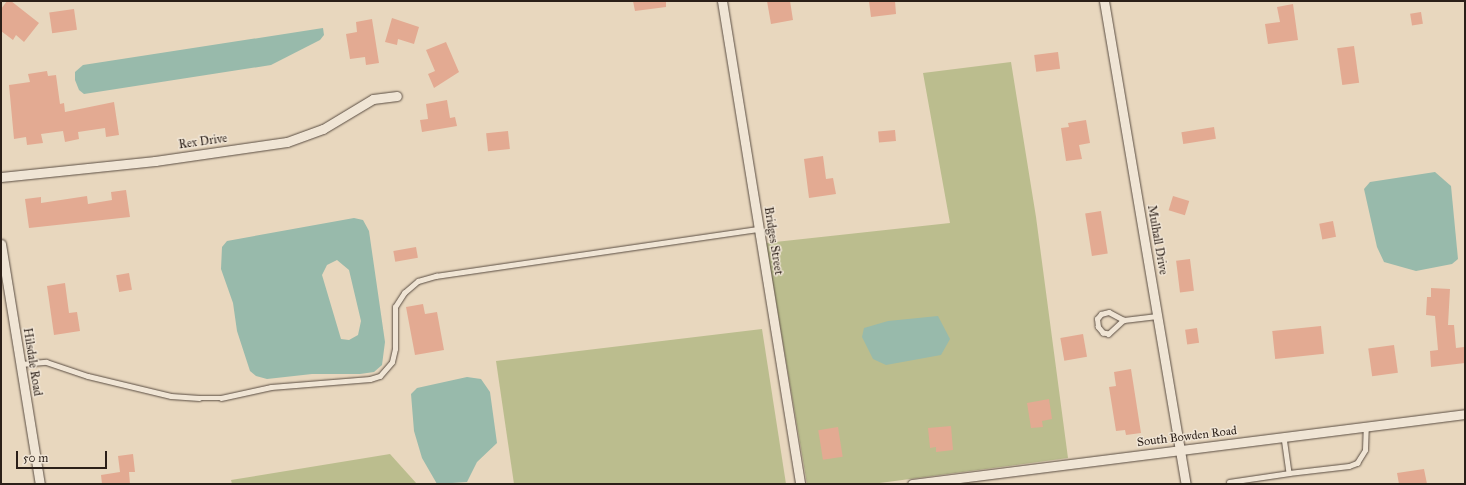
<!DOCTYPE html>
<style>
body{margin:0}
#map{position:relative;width:1466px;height:485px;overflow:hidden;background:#e8d7be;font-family:"IM FELL Great Primer",serif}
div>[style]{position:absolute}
.green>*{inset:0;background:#bbbd8e}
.water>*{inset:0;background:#98baab}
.building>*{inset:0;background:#e3aa92;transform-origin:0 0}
.roads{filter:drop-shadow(0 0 1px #5a4d42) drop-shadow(0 0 1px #5a4d42)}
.service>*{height:4.5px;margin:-2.25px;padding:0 2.25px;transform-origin:2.25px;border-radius:2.25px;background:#f0e5d5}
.minor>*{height:9px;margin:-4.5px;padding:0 4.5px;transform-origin:4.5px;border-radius:4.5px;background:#f0e5d5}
span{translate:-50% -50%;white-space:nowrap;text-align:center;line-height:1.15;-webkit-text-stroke:3px #f0e5d5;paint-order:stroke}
.street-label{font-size:12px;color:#2b1f18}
.frame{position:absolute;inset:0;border:2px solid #2b1f18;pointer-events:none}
.scale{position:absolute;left:16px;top:451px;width:91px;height:18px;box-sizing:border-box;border:2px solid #2b1f18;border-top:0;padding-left:5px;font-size:12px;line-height:14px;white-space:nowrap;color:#2b1f18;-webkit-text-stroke:3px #f0e5d5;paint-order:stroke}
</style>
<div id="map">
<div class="green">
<div style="clip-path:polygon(1011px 62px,1036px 217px,1068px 458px,872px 484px,807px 484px,766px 243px,950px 223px,923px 73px)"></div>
<div style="clip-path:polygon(762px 329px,786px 484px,514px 484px,496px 361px)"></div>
<div style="clip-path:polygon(390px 454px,417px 484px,232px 484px,231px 480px)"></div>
</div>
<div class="water">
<div style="clip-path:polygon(323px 28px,324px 35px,320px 40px,271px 65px,84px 94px,79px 90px,75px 80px,75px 72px,83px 65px)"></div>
<div style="clip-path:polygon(1435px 172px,1451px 186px,1458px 259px,1452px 264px,1416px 271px,1384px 262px,1377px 247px,1364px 189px,1370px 182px)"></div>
<div style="clip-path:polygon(evenodd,354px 218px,363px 220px,369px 231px,385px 342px,382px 365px,374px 372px,360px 374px,312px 374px,267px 379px,256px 376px,250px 371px,237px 331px,233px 303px,221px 269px,222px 247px,227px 241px,354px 218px,337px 260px,349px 270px,361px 321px,358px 335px,349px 340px,341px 339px,322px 275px,327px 265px,337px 260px)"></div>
<div style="clip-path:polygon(938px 316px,950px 339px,941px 355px,886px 365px,873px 359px,862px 337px,864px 328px,888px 321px)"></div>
<div style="clip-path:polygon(467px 377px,481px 379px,490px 392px,497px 443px,477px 462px,467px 482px,437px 484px,422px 458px,414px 431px,411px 394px,417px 388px)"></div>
</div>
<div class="building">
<div style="clip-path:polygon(7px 1px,11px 1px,39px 23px,24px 42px,16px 35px,13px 40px,1px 31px,1px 9px)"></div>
<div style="clip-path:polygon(633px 1px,666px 1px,666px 7px,635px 11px)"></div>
<div style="clip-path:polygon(767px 1px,790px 1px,793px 20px,771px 24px)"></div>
<div style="clip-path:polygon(869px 1px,895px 1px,896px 14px,871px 17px)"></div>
<div style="clip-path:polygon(1293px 4px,1298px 40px,1268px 44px,1265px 24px,1280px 22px,1277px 7px)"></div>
<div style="left:74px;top:9px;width:21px;height:25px;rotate:82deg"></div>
<div style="left:1421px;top:12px;width:12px;height:11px;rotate:81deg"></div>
<div style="clip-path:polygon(392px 18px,419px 27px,414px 44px,398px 39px,397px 45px,385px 42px)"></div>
<div style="clip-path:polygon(372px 19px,379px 63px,366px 65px,365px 57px,350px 59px,346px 34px,357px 32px,356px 22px)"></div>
<div style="clip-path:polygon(446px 42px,459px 72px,434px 88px,428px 74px,435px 71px,426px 50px)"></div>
<div style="left:1354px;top:46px;width:37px;height:17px;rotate:82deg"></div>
<div style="left:1058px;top:52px;width:17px;height:24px;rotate:83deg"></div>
<div style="clip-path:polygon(47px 71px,48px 76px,56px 75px,60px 104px,64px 103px,65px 112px,114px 102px,119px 135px,106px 137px,105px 128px,78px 132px,79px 139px,65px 142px,63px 131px,41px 134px,43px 143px,27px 145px,26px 137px,14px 139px,9px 85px,30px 82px,28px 74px)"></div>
<div style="clip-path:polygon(447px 100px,450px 118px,455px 117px,457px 126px,422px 132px,420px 120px,428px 119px,426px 104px)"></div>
<div style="clip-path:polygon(1086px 120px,1090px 143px,1079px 145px,1082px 159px,1066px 161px,1061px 128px,1069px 127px,1068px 123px)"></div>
<div style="left:1214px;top:127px;width:12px;height:33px;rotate:81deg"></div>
<div style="left:895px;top:130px;width:11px;height:17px;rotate:85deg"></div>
<div style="left:508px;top:131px;width:18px;height:22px;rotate:84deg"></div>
<div style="clip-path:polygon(823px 156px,826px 179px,833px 178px,836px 194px,809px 198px,804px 159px)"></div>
<div style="clip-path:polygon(126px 190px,130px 217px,29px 228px,25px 199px,41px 197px,41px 203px,87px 196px,88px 204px,112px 200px,111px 192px)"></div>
<div style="left:1173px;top:196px;width:17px;height:15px;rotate:17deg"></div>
<div style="left:1101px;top:211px;width:43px;height:16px;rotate:81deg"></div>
<div style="left:1333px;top:221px;width:16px;height:14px;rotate:79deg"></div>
<div style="left:416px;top:247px;width:11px;height:23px;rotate:80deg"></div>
<div style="left:1190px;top:259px;width:32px;height:14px;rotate:83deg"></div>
<div style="left:129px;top:273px;width:17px;height:13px;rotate:80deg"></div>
<div style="clip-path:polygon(65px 283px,69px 313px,77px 312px,80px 331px,54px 335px,47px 286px)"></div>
<div style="clip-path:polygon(1431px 288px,1450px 289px,1448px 325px,1454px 325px,1456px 348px,1464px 347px,1465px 363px,1431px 367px,1430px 351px,1438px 350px,1435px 316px,1426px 315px,1427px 297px,1431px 297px)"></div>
<div style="clip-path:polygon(423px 304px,425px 314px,437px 312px,444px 350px,415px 355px,406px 307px)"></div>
<div style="left:1321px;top:326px;width:28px;height:49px;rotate:84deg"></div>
<div style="left:1197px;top:328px;width:15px;height:12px;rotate:82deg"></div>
<div style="left:1083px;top:334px;width:23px;height:23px;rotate:80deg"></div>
<div style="left:1394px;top:345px;width:28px;height:26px;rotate:82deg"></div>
<div style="clip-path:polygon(1131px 369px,1141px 433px,1126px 435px,1125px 430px,1116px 431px,1109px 387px,1116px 386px,1114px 372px)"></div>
<div style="clip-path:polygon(1049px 399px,1052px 419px,1042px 421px,1043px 427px,1031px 428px,1027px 403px)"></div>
<div style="clip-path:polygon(951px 426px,953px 450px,936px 452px,936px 447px,930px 448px,928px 428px)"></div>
<div style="left:838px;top:427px;width:30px;height:20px;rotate:81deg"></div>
<div style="clip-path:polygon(133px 454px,135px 472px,129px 472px,130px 484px,102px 484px,101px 475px,120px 472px,118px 456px)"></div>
<div style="clip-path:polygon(1424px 469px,1427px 484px,1399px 484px,1397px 473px)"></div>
</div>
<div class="roads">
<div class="service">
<div style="left:1124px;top:320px;width:21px;rotate:137deg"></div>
<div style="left:1109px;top:334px;width:6px;rotate:-171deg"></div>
<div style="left:1103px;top:333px;width:8px;rotate:-130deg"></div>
<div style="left:1098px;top:327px;width:8px;rotate:-97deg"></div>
<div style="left:1097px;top:319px;width:6px;rotate:-51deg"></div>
<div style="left:1101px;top:314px;width:8px;rotate:-14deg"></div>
<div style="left:1109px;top:312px;width:17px;rotate:28deg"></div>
<div style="left:1124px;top:320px;width:33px;rotate:-7deg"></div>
<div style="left:21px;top:364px;width:25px;rotate:-5deg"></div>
<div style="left:46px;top:362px;width:44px;rotate:18.4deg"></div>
<div style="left:88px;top:376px;width:85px;rotate:13.5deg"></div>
<div style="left:171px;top:396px;width:28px;rotate:4deg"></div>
<div style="left:199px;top:398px;width:22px"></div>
<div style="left:221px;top:398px;width:51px;rotate:-12.4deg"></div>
<div style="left:271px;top:387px;width:99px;rotate:-4.6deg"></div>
<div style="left:370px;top:379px;width:10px;rotate:-17deg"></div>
<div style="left:380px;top:376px;width:18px;rotate:-49deg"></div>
<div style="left:392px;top:362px;width:13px;rotate:-77deg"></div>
<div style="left:395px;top:349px;width:42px;rotate:-90deg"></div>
<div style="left:395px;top:307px;width:17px;rotate:-57deg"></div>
<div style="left:404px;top:293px;width:18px;rotate:-41deg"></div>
<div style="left:418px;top:281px;width:19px;rotate:-16deg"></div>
<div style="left:436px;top:276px;width:326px;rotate:-8.3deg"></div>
<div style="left:1284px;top:437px;width:36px;rotate:82deg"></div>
<div style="left:1289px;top:473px;width:60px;rotate:-6.7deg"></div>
<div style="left:1349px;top:466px;width:9px;rotate:-21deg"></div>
<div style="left:1357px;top:463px;width:15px;rotate:-58deg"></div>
<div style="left:1365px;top:450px;width:24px;rotate:-88deg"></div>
<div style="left:1229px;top:482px;width:61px;rotate:-8.5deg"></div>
</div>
<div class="minor">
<div style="left:722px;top:1px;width:489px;rotate:80.8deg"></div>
<div style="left:1104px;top:1px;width:490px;rotate:80.4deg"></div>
<div style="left:1px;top:177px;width:155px;rotate:-5.9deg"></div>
<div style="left:155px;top:161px;width:133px;rotate:-8.2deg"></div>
<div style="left:287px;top:142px;width:38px;rotate:-20deg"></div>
<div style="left:323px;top:129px;width:58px;rotate:-31deg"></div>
<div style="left:373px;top:99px;width:24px;rotate:-7deg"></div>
<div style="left:1px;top:244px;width:243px;rotate:80.8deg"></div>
<div style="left:912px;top:484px;width:557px;rotate:-7.21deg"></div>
</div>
</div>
<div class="street-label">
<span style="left:203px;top:142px;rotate:-8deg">Rex Drive</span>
<span style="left:1157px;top:240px;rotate:80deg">Mulhall Drive</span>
<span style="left:773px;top:241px;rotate:81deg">Bridges Street</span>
<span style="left:32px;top:362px;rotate:81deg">Hilsdale Road</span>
<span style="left:1187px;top:437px;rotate:-7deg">South Bowden Road</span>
</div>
<div class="frame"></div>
<div class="scale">50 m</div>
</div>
